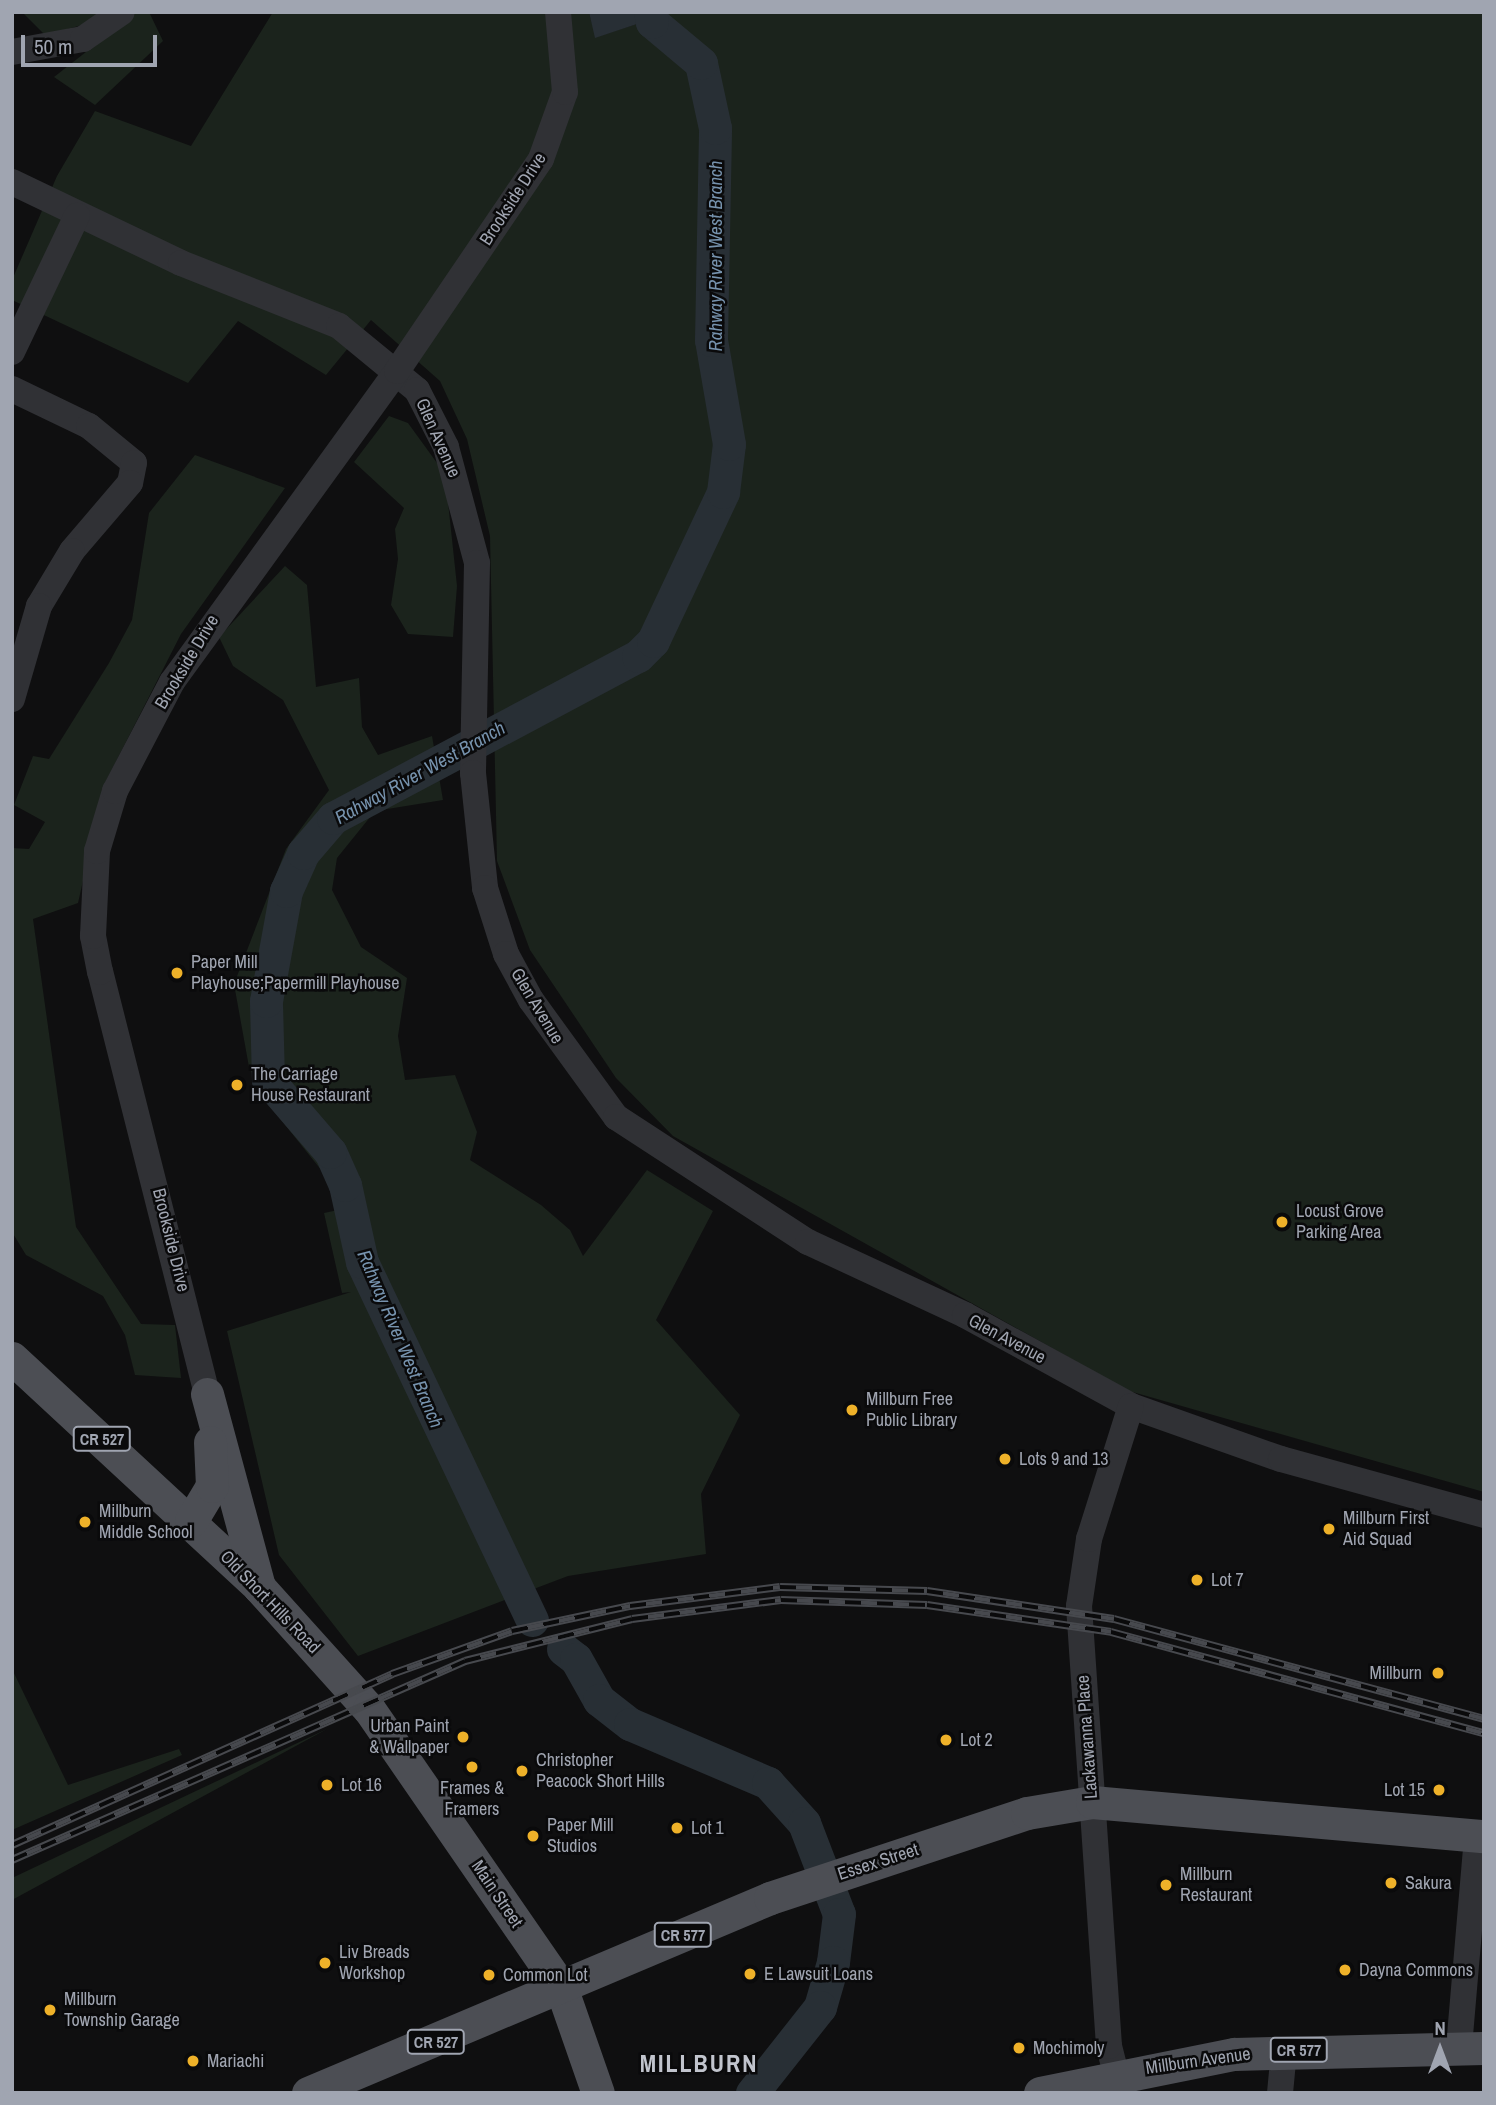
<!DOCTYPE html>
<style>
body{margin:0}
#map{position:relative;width:1496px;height:2105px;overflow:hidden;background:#0f0f10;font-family:"Archivo Narrow",sans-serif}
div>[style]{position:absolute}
.green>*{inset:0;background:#1b231c}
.water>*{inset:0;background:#282f35}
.river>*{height:33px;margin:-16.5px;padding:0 16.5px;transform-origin:16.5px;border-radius:16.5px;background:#282f35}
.minor>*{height:26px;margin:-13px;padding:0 13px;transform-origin:13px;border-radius:13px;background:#303135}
.major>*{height:33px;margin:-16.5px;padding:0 16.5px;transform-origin:16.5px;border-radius:16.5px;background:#4c4e54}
.rail>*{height:8px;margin-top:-4px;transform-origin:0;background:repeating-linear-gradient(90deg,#0a0a0b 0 16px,#47494e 0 32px);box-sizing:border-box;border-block:2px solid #47494e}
.dots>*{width:19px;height:19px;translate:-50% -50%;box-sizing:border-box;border:4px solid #0a0a0b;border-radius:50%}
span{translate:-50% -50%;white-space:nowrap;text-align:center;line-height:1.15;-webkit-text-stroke:5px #0a0a0b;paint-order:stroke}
.shield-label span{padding:2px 5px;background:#0a0a0b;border:2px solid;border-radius:5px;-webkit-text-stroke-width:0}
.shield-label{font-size:16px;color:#a0a5b1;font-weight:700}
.street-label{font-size:18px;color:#a0a5b1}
.poi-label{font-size:18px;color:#a0a5b1}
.left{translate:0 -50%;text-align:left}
.right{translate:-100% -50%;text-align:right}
.water-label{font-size:19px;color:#7692ad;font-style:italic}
.district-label{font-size:24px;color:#c1c4cd;font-weight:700;letter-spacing:2px}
.frame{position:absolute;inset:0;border:14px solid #a0a5b1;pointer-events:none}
.north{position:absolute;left:1405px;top:2014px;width:70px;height:70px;-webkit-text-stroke:5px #0a0a0b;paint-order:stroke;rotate:0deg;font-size:19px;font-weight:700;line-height:28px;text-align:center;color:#a0a5b1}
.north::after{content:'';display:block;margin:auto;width:24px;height:32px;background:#a0a5b1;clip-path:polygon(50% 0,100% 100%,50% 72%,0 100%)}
.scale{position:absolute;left:21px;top:35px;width:136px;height:32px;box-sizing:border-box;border:4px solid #a0a5b1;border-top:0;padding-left:9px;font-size:21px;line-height:24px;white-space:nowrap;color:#a0a5b1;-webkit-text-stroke:5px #0a0a0b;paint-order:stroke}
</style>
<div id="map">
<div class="green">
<div style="clip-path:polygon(22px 12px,108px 12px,101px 20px,45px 35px)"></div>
<div style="clip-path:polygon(137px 12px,149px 12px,163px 41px,95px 105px,54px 77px)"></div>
<div style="clip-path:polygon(273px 12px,589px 12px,596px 37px,674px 12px,1484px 12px,1484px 1492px,1129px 1391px,673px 1136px,616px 1078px,530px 950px,497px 861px,490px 536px,467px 439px,440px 381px,371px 320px,326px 375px,238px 321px,188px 383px,12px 300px,12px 280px,57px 176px,95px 111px,191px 146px)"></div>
<div style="clip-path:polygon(389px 416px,408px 423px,445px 474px,457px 586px,453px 637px,408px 634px,391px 605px,398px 559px,395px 529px,404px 508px,354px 462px)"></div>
<div style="clip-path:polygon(195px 455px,285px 488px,181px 634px,105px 783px,78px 903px,33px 919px,76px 1227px,141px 1324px,175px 1325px,181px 1378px,135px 1375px,125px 1335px,103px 1296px,26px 1255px,12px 1232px,12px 848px,29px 849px,45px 822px,14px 805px,33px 756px,49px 759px,109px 663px,132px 620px,149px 513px)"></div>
<div style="clip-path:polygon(285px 566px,307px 585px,316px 687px,359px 678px,362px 727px,378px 755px,432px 736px,443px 800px,375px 811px,337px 858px,332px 890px,361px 947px,407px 978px,398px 1036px,405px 1080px,455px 1075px,477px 1132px,470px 1160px,541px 1205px,570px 1230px,583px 1256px,647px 1170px,713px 1211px,656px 1320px,740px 1415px,701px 1494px,706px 1554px,568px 1576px,358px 1656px,279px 1555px,227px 1331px,351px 1292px,342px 1293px,324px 1213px,338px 1210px,330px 1181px,266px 1101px,249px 1067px,234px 984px,286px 849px,329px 790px,283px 700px,233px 666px,219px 637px)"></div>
<div style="clip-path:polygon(12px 1669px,68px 1785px,179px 1749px,182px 1755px,12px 1830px)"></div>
<div style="clip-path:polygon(327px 1729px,12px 1900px,12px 1878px)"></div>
</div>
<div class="water">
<div style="clip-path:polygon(589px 12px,673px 12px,595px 38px)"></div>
</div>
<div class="river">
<div style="left:532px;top:1620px;width:396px;rotate:-115.4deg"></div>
<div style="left:362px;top:1262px;width:79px;rotate:-102.4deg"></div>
<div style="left:345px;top:1185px;width:36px;rotate:-114deg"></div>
<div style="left:330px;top:1152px;width:95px;rotate:-130.7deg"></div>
<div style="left:268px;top:1080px;width:79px;rotate:-91.5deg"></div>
<div style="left:266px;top:1001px;width:112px;rotate:-79.7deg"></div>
<div style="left:286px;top:891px;width:42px;rotate:-65.9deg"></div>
<div style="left:303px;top:853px;width:46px;rotate:-49.4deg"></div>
<div style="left:333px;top:818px;width:345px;rotate:-28deg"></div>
<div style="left:638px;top:656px;width:21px;rotate:-45deg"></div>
<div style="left:653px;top:641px;width:165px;rotate:-64.8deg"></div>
<div style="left:723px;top:492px;width:48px;rotate:-82.9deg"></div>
<div style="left:729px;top:444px;width:106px;rotate:-99.8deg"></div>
<div style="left:711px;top:340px;width:212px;rotate:-88.9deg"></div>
<div style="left:715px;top:128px;width:66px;rotate:-102.2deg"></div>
<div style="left:701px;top:63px;width:64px;rotate:-140.1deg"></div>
<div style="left:652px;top:22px;width:10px;rotate:-101deg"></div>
<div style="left:563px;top:1649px;width:16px;rotate:38deg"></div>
<div style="left:576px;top:1659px;width:47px;rotate:60.7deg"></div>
<div style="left:599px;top:1700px;width:39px;rotate:38deg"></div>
<div style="left:630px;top:1724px;width:150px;rotate:23.1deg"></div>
<div style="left:768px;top:1783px;width:54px;rotate:48deg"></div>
<div style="left:804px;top:1823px;width:97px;rotate:69deg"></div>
<div style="left:839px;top:1914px;width:48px;rotate:97.1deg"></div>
<div style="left:833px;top:1962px;width:47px;rotate:106.1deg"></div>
<div style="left:820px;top:2007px;width:110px;rotate:128.3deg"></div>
</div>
<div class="minor">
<div style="left:12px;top:52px;width:72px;rotate:-10.4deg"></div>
<div style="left:83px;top:39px;width:47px;rotate:-34.7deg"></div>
<div style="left:12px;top:182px;width:187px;rotate:25.6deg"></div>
<div style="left:181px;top:263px;width:170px;rotate:21.7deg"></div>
<div style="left:339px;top:326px;width:101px;rotate:39.4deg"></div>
<div style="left:417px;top:390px;width:64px;rotate:63deg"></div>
<div style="left:446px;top:447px;width:120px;rotate:75deg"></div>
<div style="left:477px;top:563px;width:210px;rotate:91.1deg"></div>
<div style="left:473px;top:773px;width:116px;rotate:84deg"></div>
<div style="left:485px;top:888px;width:69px;rotate:72.3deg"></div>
<div style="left:506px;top:954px;width:52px;rotate:61.5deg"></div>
<div style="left:531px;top:1000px;width:145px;rotate:54deg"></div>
<div style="left:616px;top:1117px;width:229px;rotate:33.1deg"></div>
<div style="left:808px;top:1242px;width:173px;rotate:24.9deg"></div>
<div style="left:965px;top:1315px;width:189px;rotate:28.7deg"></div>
<div style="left:1131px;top:1406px;width:159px;rotate:19.5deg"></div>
<div style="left:1281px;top:1459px;width:211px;rotate:15.4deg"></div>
<div style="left:12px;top:352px;width:151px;rotate:-64.5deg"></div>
<div style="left:12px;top:389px;width:85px;rotate:25.7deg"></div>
<div style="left:89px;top:426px;width:58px;rotate:39.4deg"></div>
<div style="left:134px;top:463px;width:20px;rotate:101deg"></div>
<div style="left:130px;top:483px;width:89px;rotate:130.5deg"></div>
<div style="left:72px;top:551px;width:64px;rotate:121deg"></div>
<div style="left:39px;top:606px;width:97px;rotate:106.2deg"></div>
<div style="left:207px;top:1394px;width:435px;rotate:-104.2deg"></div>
<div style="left:100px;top:972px;width:37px;rotate:-101deg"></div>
<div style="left:93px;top:936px;width:85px;rotate:-87.3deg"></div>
<div style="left:97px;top:851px;width:63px;rotate:-73.3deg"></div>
<div style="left:115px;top:791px;width:123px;rotate:-62.4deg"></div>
<div style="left:172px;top:682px;width:384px;rotate:-54.1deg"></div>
<div style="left:397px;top:371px;width:256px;rotate:-55.8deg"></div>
<div style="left:541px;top:159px;width:71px;rotate:-70.3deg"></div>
<div style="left:565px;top:92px;width:80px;rotate:-95deg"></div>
<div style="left:1459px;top:2047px;width:213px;rotate:-85.1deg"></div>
<div style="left:1116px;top:2074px;width:29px;rotate:-104deg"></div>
<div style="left:1109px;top:2046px;width:441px;rotate:-93.9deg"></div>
<div style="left:1079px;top:1606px;width:68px;rotate:-81.5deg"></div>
<div style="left:1089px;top:1539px;width:139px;rotate:-72.5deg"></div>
<div style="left:1280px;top:2093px;width:42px;rotate:-84.6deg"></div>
</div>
<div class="major">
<div style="left:12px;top:1358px;width:337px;rotate:42.8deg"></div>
<div style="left:259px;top:1587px;width:164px;rotate:48deg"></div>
<div style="left:369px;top:1709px;width:338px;rotate:55.4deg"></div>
<div style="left:561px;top:1987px;width:112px;rotate:70.8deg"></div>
<div style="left:207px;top:1394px;width:200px;rotate:74.9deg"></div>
<div style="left:191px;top:1521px;width:41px;rotate:-59deg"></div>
<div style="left:212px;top:1486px;width:44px;rotate:-92.6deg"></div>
<div style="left:308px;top:2093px;width:501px;rotate:-22.88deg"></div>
<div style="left:770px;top:1898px;width:271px;rotate:-18.3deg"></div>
<div style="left:1027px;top:1813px;width:66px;rotate:-9.6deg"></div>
<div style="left:1092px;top:1802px;width:393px;rotate:5deg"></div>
<div style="left:1040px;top:2093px;width:198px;rotate:-11.4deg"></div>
<div style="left:1234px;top:2054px;width:250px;rotate:-1.4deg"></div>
</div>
<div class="rail">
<div style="left:12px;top:1845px;width:417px;rotate:-24.2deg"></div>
<div style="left:392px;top:1674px;width:127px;rotate:-19.7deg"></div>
<div style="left:512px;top:1631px;width:121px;rotate:-12deg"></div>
<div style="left:630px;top:1606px;width:151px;rotate:-7.2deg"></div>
<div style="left:780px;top:1587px;width:147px;rotate:1.6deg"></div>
<div style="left:927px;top:1591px;width:189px;rotate:8.5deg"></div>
<div style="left:1114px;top:1619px;width:383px;rotate:15.1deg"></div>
<div style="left:12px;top:1860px;width:495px;rotate:-23.7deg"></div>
<div style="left:465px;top:1661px;width:172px;rotate:-14.1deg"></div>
<div style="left:632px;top:1619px;width:150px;rotate:-7.3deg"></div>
<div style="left:781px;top:1600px;width:146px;rotate:2deg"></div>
<div style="left:927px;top:1605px;width:186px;rotate:8.3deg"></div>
<div style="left:1111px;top:1632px;width:386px;rotate:15.2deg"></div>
</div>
<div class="dots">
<div style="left:177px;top:973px;background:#eeb129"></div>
<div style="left:237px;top:1085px;background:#eeb129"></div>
<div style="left:1282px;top:1222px;background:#eeb129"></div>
<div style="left:852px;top:1410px;background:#eeb129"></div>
<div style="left:1005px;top:1459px;background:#eeb129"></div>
<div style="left:85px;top:1522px;background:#eeb129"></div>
<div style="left:1329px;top:1529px;background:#eeb129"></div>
<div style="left:1197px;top:1580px;background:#eeb129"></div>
<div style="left:1438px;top:1673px;background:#eeb129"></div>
<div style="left:463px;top:1737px;background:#eeb129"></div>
<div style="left:946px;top:1740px;background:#eeb129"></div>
<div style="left:472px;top:1767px;background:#eeb129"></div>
<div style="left:522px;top:1771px;background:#eeb129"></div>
<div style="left:327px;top:1785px;background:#eeb129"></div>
<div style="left:1439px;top:1790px;background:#eeb129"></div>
<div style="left:677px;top:1828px;background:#eeb129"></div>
<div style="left:533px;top:1836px;background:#eeb129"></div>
<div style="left:1391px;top:1883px;background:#eeb129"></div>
<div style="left:1166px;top:1885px;background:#eeb129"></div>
<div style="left:325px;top:1963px;background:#eeb129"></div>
<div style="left:1345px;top:1970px;background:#eeb129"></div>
<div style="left:750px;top:1974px;background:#eeb129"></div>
<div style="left:489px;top:1975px;background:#eeb129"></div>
<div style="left:50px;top:2010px;background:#eeb129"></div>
<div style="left:1019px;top:2048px;background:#eeb129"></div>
<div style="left:193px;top:2061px;background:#eeb129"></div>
</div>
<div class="shield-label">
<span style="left:102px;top:1439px">CR 527</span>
<span style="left:683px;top:1935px">CR 577</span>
<span style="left:436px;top:2042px">CR 527</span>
<span style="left:1299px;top:2050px">CR 577</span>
</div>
<div class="street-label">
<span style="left:513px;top:199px;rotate:-57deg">Brookside Drive</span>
<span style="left:438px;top:438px;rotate:66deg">Glen Avenue</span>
<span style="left:187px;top:662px;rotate:-59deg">Brookside Drive</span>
<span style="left:537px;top:1006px;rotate:59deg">Glen Avenue</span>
<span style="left:171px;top:1240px;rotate:76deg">Brookside Drive</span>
<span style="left:1007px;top:1339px;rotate:28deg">Glen Avenue</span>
<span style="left:270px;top:1602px;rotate:46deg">Old Short Hills Road</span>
<span style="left:1087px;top:1737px;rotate:-94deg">Lackawanna Place</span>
<span style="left:878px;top:1862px;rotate:-18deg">Essex Street</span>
<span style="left:497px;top:1894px;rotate:56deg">Main Street</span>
<span style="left:1198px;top:2061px;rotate:-8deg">Millburn Avenue</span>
</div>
<div class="poi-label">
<span class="left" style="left:191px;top:973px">Paper Mill<br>Playhouse;Papermill Playhouse</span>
<span class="left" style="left:251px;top:1085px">The Carriage<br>House Restaurant</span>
<span class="left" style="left:1296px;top:1222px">Locust Grove<br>Parking Area</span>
<span class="left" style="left:866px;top:1410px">Millburn Free<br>Public Library</span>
<span class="left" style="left:1019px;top:1459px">Lots 9 and 13</span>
<span class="left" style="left:99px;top:1522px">Millburn<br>Middle School</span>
<span class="left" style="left:1343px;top:1529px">Millburn First<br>Aid Squad</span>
<span class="left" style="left:1211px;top:1580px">Lot 7</span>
<span class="right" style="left:1422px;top:1673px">Millburn</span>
<span class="right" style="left:449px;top:1737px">Urban Paint<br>&amp; Wallpaper</span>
<span class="left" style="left:960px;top:1740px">Lot 2</span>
<span class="left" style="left:536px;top:1771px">Christopher<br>Peacock Short Hills</span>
<span class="left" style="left:341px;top:1785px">Lot 16</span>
<span style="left:472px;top:1799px">Frames &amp;<br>Framers</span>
<span class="right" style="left:1425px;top:1790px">Lot 15</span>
<span class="left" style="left:547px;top:1836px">Paper Mill<br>Studios</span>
<span class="left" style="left:691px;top:1828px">Lot 1</span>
<span class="left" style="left:1180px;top:1885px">Millburn<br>Restaurant</span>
<span class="left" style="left:1405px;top:1883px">Sakura</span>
<span class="left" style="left:339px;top:1963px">Liv Breads<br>Workshop</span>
<span class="left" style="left:1359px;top:1970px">Dayna Commons</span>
<span class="left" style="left:764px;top:1974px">E Lawsuit Loans</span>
<span class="left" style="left:503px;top:1975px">Common Lot</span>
<span class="left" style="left:64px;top:2010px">Millburn<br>Township Garage</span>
<span class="left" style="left:1033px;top:2048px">Mochimoly</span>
<span class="left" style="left:207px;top:2061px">Mariachi</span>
</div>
<div class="water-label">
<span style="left:716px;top:256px;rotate:-90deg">Rahway River West Branch</span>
<span style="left:420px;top:773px;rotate:-29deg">Rahway River West Branch</span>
<span style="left:400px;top:1339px;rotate:67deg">Rahway River West Branch</span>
</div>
<div class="district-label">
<span style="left:699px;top:2064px">MILLBURN</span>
</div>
<div class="frame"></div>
<div class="north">N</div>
<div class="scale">50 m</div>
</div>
